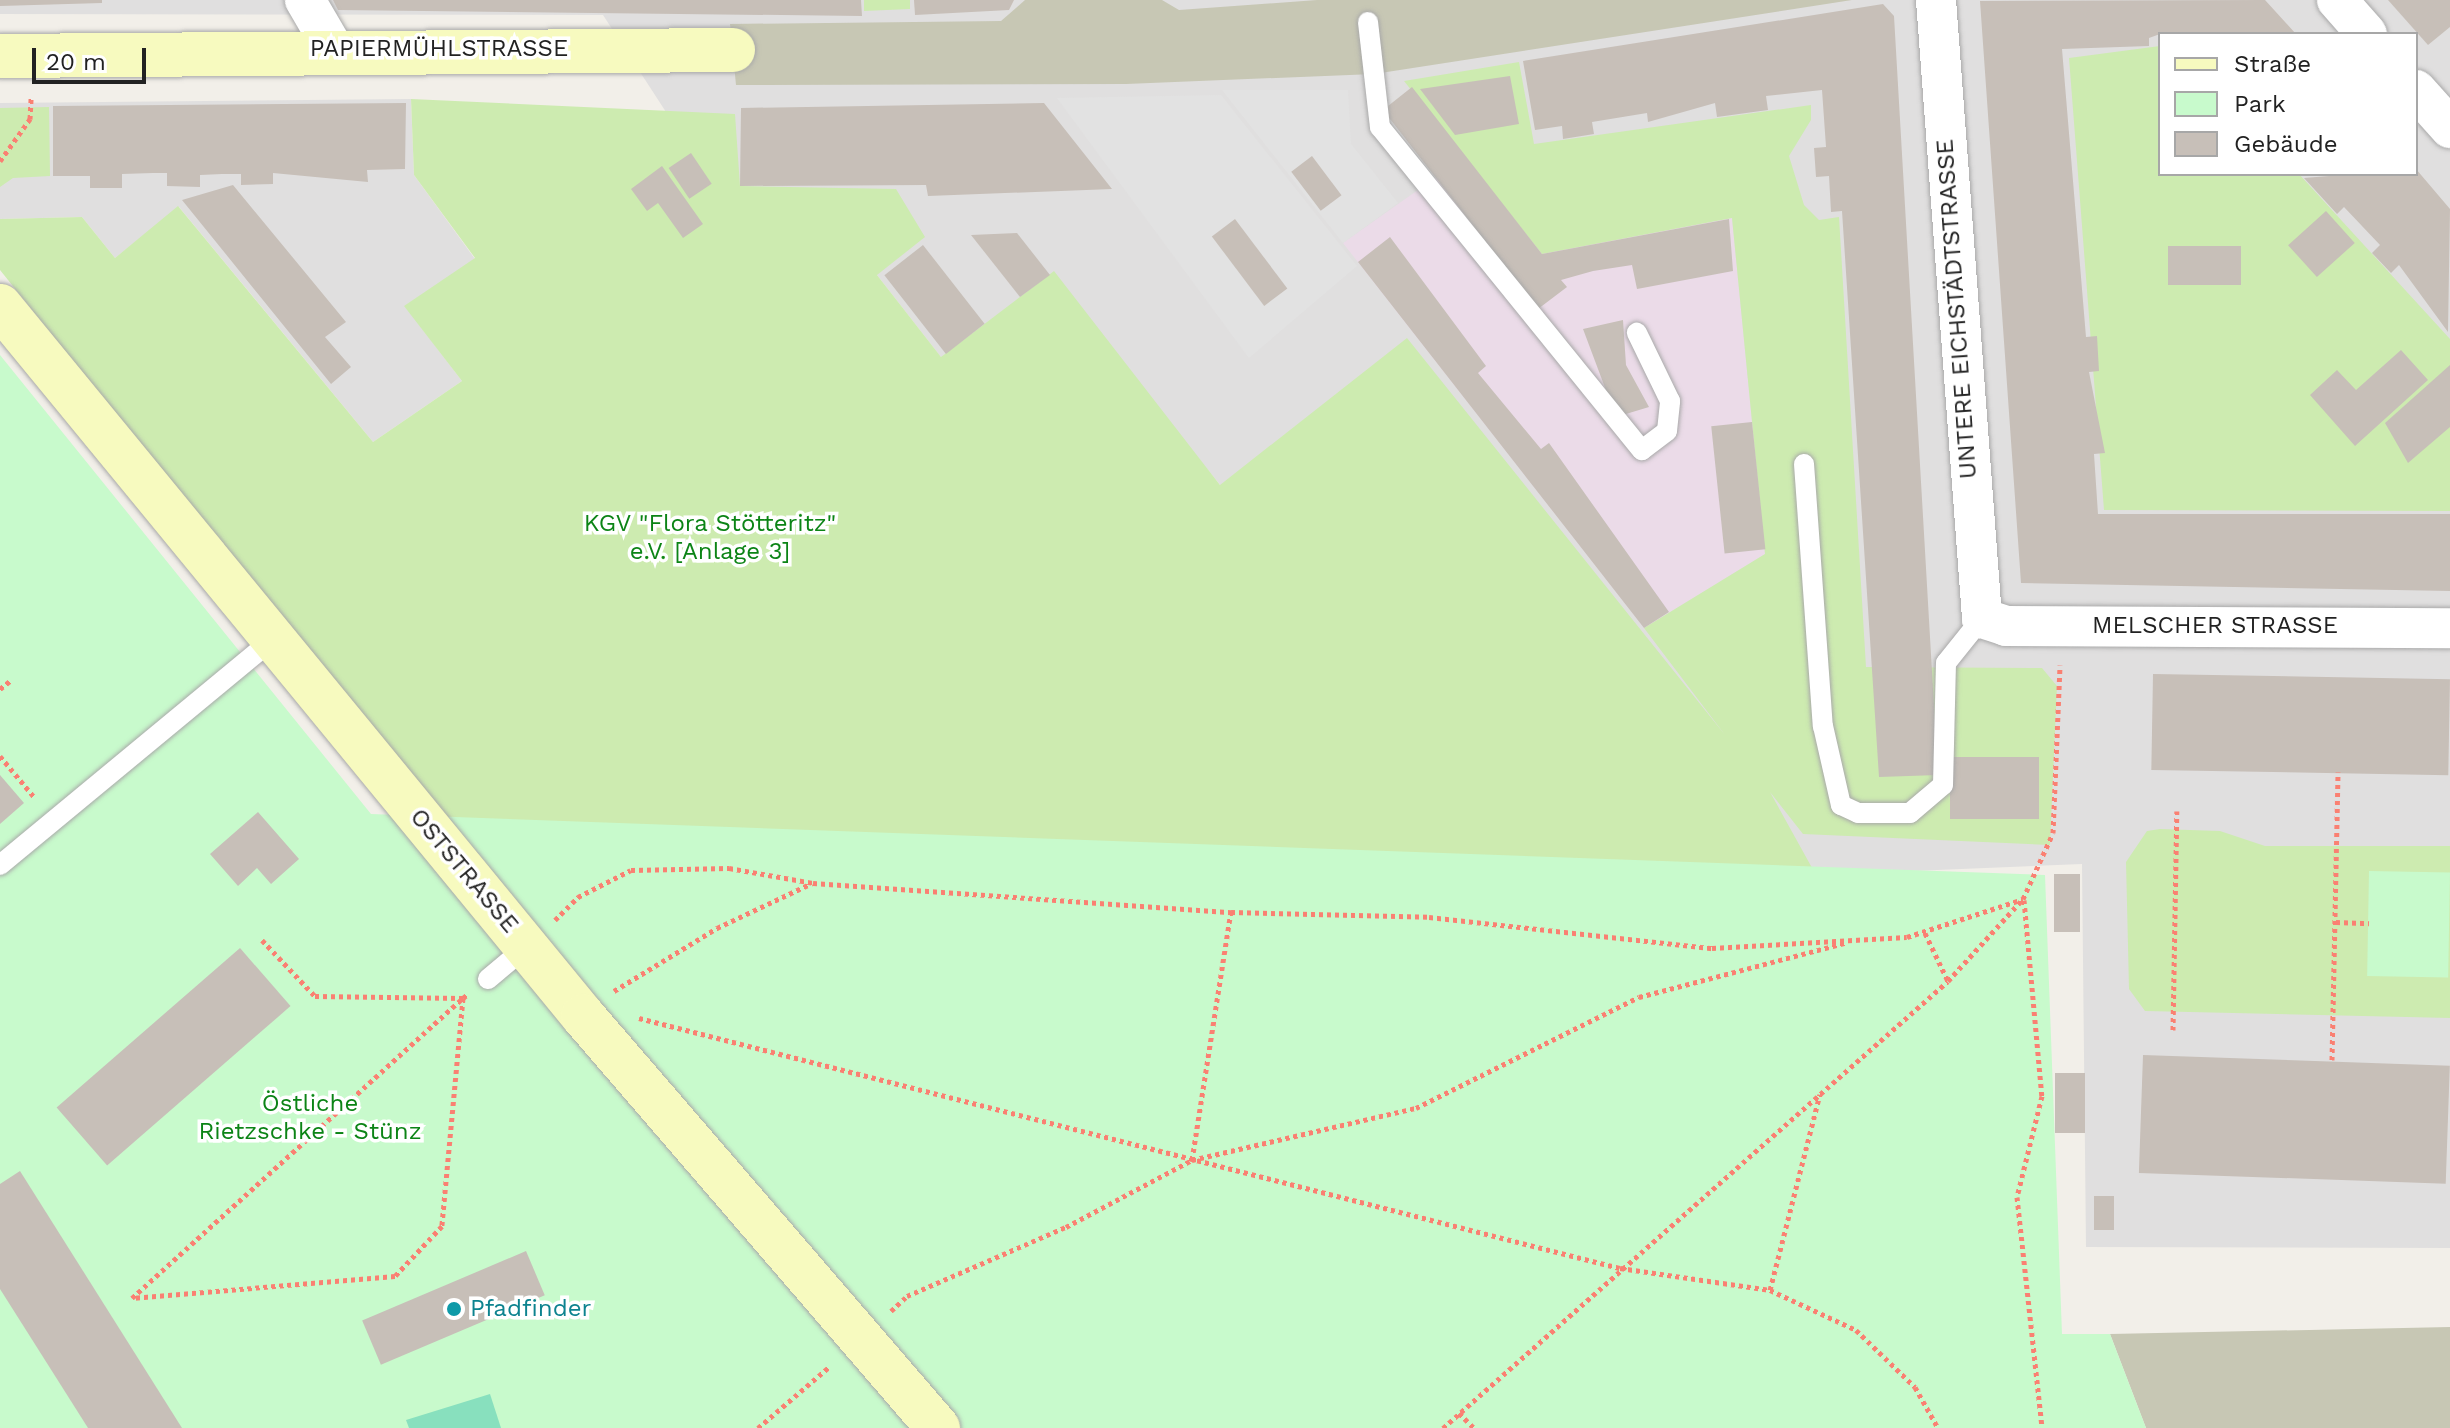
<!DOCTYPE html>
<meta charset="utf-8">
<style>
body{margin:0}
#map{position:relative;width:2450px;height:1428px;overflow:hidden;background:#f2efe9;font-family:"Work Sans",sans-serif}
div>[style]{position:absolute}
.residential>*{inset:0;background:#e0dfdf}
.industrial>*{inset:0;background:#ebdbe8}
.construction>*{inset:0;background:#c7c7b4}
.grass>*{inset:0;background:#cdebb0}
.park>*{inset:0;background:#c8facc;transform-origin:0 0}
.pitch>*{inset:0;background:#88e0be}
.parking>*{inset:0;background:#e2e2e2}
.building>*{inset:0;background:#c7bfb8;transform-origin:0 0}
.path>*{height:5px;margin-top:-2.5px;transform-origin:0;background:repeating-linear-gradient(90deg,#fa8072 0 4px,transparent 0 8px)}
.roads{filter:drop-shadow(0 0 2px #a9a9a9) drop-shadow(0 0 2px #a9a9a9)}
.lane>*{height:20px;margin:-10px;padding:0 10px;transform-origin:10px;border-radius:10px;background:#fff}
.street>*{height:40px;margin:-20px;padding:0 20px;transform-origin:20px;border-radius:20px;background:#fff}
.secondary>*{height:44px;margin:-22px;padding:0 22px;transform-origin:22px;border-radius:22px;background:#f7fabf}
.dots>*{width:22px;height:22px;translate:-50% -50%;box-sizing:border-box;border:4px solid #fff;border-radius:50%}
span{translate:-50% -50%;white-space:nowrap;text-align:center;line-height:1.15;-webkit-text-stroke:7px #fff;paint-order:stroke}
.street-label{font-size:24px;color:#222}
.park-label{font-size:24px;color:#0c8416}
.culture-label{font-size:24px;color:#0d838f}
.left{translate:0 -50%;text-align:left}
.legend{position:absolute;left:2158px;top:32px;width:260px;height:144px;box-sizing:border-box;background:#fff;border:2px solid #a7a7a7;margin:0;padding:10px 14px;list-style:none;font-size:24px;color:#222}
.legend li{display:flex;align-items:center;gap:16px;height:40px}
.legend b{width:40px;border:2px solid #a7a7a7}
.scale{position:absolute;left:32px;top:48px;width:114px;height:36px;box-sizing:border-box;border:4px solid #222;border-top:0;padding-left:10px;font-size:24px;line-height:28px;white-space:nowrap;color:#222;-webkit-text-stroke:6px #fff;paint-order:stroke}
</style>
<div id="map">
<div class="residential">
<div style="clip-path:polygon(evenodd,0 0,2450px 0,2450px 1248px,2086px 1247px,2082px 864px,1816px 875px,1221px 486px,1195px 454px,1081px 537px,877px 275px,742px 229px,603px 15px,0 14px,0 0,2160px 34px,2416px 34px,2416px 174px,2160px 174px,2160px 34px)"></div>
<div style="clip-path:polygon(411px 99px,414px 175px,475px 259px,405px 306px,462px 381px,373px 442px,179px 207px,115px 258px,82px 217px,0 219px,0 103px)"></div>
</div>
<div class="industrial">
<div style="clip-path:polygon(1466px 156px,1547px 251px,1732px 218px,1765px 554px,1644px 628px,1343px 243px)"></div>
</div>
<div class="construction">
<div style="clip-path:polygon(1025px 0,1162px 0,1179px 10px,1317px 0,1852px 0,1374px 74px,1126px 84px,736px 85px,730px 24px,1001px 21px)"></div>
<div style="clip-path:polygon(2450px 1327px,2450px 1428px,2146px 1428px,2110px 1334px)"></div>
</div>
<div class="grass">
<div style="clip-path:polygon(864px 0,910px 0,910px 9px,864px 11px)"></div>
<div style="clip-path:polygon(2160px 46px,2160px 174px,2299px 174px,2450px 339px,2450px 511px,2104px 510px,2069px 58px)"></div>
<div style="clip-path:polygon(1519px 62px,1534px 144px,1811px 105px,1811px 120px,1789px 156px,1804px 205px,1819px 220px,1839px 217px,1866px 667px,2042px 668px,2057px 686px,2050px 845px,1803px 834px,1770px 792px,1816px 875px,439px 818px,0 270px,0 219px,82px 217px,115px 258px,178px 206px,373px 442px,462px 381px,404px 306px,475px 258px,414px 175px,411px 99px,735px 114px,740px 186px,896px 189px,925px 237px,877px 275px,941px 357px,1054px 271px,1220px 485px,1407px 338px,1725px 735px,1644px 628px,1765px 554px,1732px 218px,1542px 254px,1404px 81px)"></div>
<div style="clip-path:polygon(49px 107px,50px 176px,13px 178px,0 187px,0 108px)"></div>
<div style="clip-path:polygon(2160px 829px,2220px 831px,2265px 846px,2450px 846px,2450px 1018px,2145px 1011px,2129px 989px,2126px 862px,2147px 831px)"></div>
</div>
<div class="park">
<div style="clip-path:polygon(0 355px,371px 814px,2045px 875px,2062px 1334px,2110px 1334px,2146px 1428px,0 1428px)"></div>
<div style="left:2369px;top:871px;width:81px;height:105px;rotate:1deg"></div>
</div>
<div class="pitch">
<div style="clip-path:polygon(490px 1394px,501px 1428px,409px 1428px,406px 1420px)"></div>
</div>
<div class="parking">
<div style="clip-path:polygon(1222px 90px,1348px 90px,1351px 144px,1398px 203px,1343px 243px)"></div>
<div style="clip-path:polygon(1221px 95px,1357px 266px,1249px 358px,1057px 98px)"></div>
</div>
<div class="building">
<div style="clip-path:polygon(0 0,102px 0,102px 3px,0 6px)"></div>
<div style="clip-path:polygon(333px 0,861px 0,862px 16px,338px 10px)"></div>
<div style="clip-path:polygon(914px 0,1014px 0,1009px 10px,915px 15px)"></div>
<div style="clip-path:polygon(2265px 0,2296px 34px,2160px 34px,2149px 38px,2149px 46px,2062px 49px,2086px 337px,2097px 336px,2099px 371px,2089px 372px,2105px 453px,2094px 454px,2098px 514px,2450px 514px,2450px 591px,2021px 583px,1980px 1px)"></div>
<div style="clip-path:polygon(2388px 0,2450px 0,2450px 27px,2428px 45px)"></div>
<div style="clip-path:polygon(1883px 4px,1894px 16px,1938px 775px,1879px 777px,1842px 211px,1831px 212px,1829px 176px,1816px 177px,1814px 148px,1826px 147px,1822px 90px,1766px 96px,1768px 110px,1717px 117px,1715px 103px,1648px 122px,1647px 113px,1592px 122px,1594px 134px,1563px 139px,1562px 126px,1535px 130px,1523px 61px)"></div>
<div style="clip-path:polygon(1510px 76px,1519px 124px,1455px 135px,1420px 89px)"></div>
<div style="clip-path:polygon(1412px 87px,1542px 254px,1729px 219px,1733px 271px,1637px 289px,1632px 265px,1593px 271px,1561px 280px,1567px 287px,1538px 309px,1383px 110px)"></div>
<div style="clip-path:polygon(406px 103px,405px 169px,367px 170px,368px 182px,273px 173px,273px 184px,241px 185px,241px 174px,222px 174px,200px 175px,200px 187px,167px 186px,167px 173px,153px 173px,122px 174px,122px 188px,90px 188px,90px 176px,53px 176px,53px 106px)"></div>
<div style="clip-path:polygon(1044px 103px,1112px 189px,928px 196px,926px 185px,740px 186px,741px 108px)"></div>
<div style="left:691px;top:153px;width:37px;height:27px;rotate:56deg"></div>
<div style="left:1312px;top:156px;width:49px;height:26px;rotate:53deg"></div>
<div style="clip-path:polygon(662px 166px,703px 224px,683px 238px,658px 203px,647px 211px,631px 189px)"></div>
<div style="clip-path:polygon(2416px 169px,2450px 209px,2448px 332px,2399px 265px,2391px 273px,2372px 253px,2380px 245px,2344px 207px,2337px 214px,2304px 178px)"></div>
<div style="clip-path:polygon(233px 185px,346px 322px,325px 337px,351px 367px,331px 384px,182px 200px)"></div>
<div style="left:2326px;top:211px;width:43px;height:51px;rotate:48deg"></div>
<div style="left:1235px;top:219px;width:87px;height:29px;rotate:53deg"></div>
<div style="clip-path:polygon(1017px 233px,1050px 275px,1020px 297px,971px 235px)"></div>
<div style="clip-path:polygon(1390px 237px,1486px 366px,1478px 373px,1541px 449px,1549px 443px,1669px 612px,1644px 628px,1358px 262px)"></div>
<div style="left:923px;top:245px;width:100px;height:49px;rotate:52deg"></div>
<div style="left:2241px;top:246px;width:39px;height:73px;rotate:90deg"></div>
<div style="clip-path:polygon(1623px 320px,1626px 365px,1649px 407px,1616px 417px,1583px 329px)"></div>
<div style="clip-path:polygon(2401px 350px,2428px 380px,2355px 446px,2310px 395px,2337px 370px,2356px 390px)"></div>
<div style="clip-path:polygon(2450px 365px,2450px 427px,2408px 463px,2385px 423px)"></div>
<div style="left:1752px;top:422px;width:128px;height:41px;rotate:84deg"></div>
<div style="left:2153px;top:674px;width:297px;height:96px;rotate:1deg"></div>
<div style="left:2039px;top:757px;width:62px;height:89px;rotate:90deg"></div>
<div style="clip-path:polygon(0 775px,24px 803px,0 824px)"></div>
<div style="clip-path:polygon(258px 812px,299px 859px,271px 884px,257px 868px,238px 886px,210px 854px)"></div>
<div style="left:2054px;top:874px;width:26px;height:58px"></div>
<div style="left:240px;top:948px;width:77px;height:243px;rotate:49deg"></div>
<div style="left:2143px;top:1055px;width:307px;height:118px;rotate:2deg"></div>
<div style="left:2055px;top:1073px;width:30px;height:60px"></div>
<div style="clip-path:polygon(20px 1171px,182px 1428px,88px 1428px,0 1289px,0 1184px)"></div>
<div style="left:2094px;top:1196px;width:20px;height:34px"></div>
<div style="left:526px;top:1251px;width:48px;height:178px;rotate:67deg"></div>
</div>
<div class="path">
<div style="left:0;top:161px;width:52px;rotate:-54.5deg"></div>
<div style="left:30px;top:119px;width:22px;rotate:-87deg"></div>
<div style="left:0;top:689px;width:14px;rotate:-39deg"></div>
<div style="left:0;top:756px;width:55px;rotate:50.2deg"></div>
<div style="left:2024px;top:900px;width:197px;rotate:84.8deg"></div>
<div style="left:2042px;top:1096px;width:104px;rotate:103.9deg"></div>
<div style="left:2017px;top:1197px;width:232px;rotate:83.8deg"></div>
<div style="left:555px;top:920px;width:33px;rotate:-45deg"></div>
<div style="left:578px;top:897px;width:59px;rotate:-27deg"></div>
<div style="left:631px;top:870px;width:98px;rotate:-1.2deg"></div>
<div style="left:729px;top:868px;width:85px;rotate:10.1deg"></div>
<div style="left:813px;top:883px;width:419px;rotate:4deg"></div>
<div style="left:1231px;top:912px;width:198px;rotate:1.4deg"></div>
<div style="left:1429px;top:917px;width:285px;rotate:6.3deg"></div>
<div style="left:1712px;top:948px;width:195px;rotate:-3.2deg"></div>
<div style="left:1907px;top:937px;width:122px;rotate:-18.1deg"></div>
<div style="left:2336px;top:922px;width:33px;rotate:2deg"></div>
<div style="left:1925px;top:933px;width:53px;rotate:64.4deg"></div>
<div style="left:262px;top:940px;width:77px;rotate:46.6deg"></div>
<div style="left:315px;top:996px;width:148px;rotate:0.8deg"></div>
<div style="left:463px;top:998px;width:229px;rotate:95.3deg"></div>
<div style="left:442px;top:1226px;width:69px;rotate:133.2deg"></div>
<div style="left:395px;top:1276px;width:264px;rotate:175.2deg"></div>
<div style="left:132px;top:1298px;width:447px;rotate:-42.2deg"></div>
<div style="left:463px;top:998px;width:6px;rotate:-39deg"></div>
<div style="left:614px;top:991px;width:121px;rotate:-31.5deg"></div>
<div style="left:717px;top:928px;width:105px;rotate:-25.3deg"></div>
<div style="left:639px;top:1018px;width:1012px;rotate:14.3deg"></div>
<div style="left:1620px;top:1268px;width:152px;rotate:8.3deg"></div>
<div style="left:1770px;top:1290px;width:95px;rotate:24.9deg"></div>
<div style="left:1856px;top:1330px;width:82px;rotate:44deg"></div>
<div style="left:1915px;top:1387px;width:47px;rotate:60.7deg"></div>
<div style="left:2173px;top:1030px;width:219px;rotate:-89deg"></div>
<div style="left:2332px;top:1060px;width:288px;rotate:-88.8deg"></div>
<div style="left:1192px;top:1160px;width:251px;rotate:-81.1deg"></div>
<div style="left:1770px;top:1290px;width:202px;rotate:-75.7deg"></div>
<div style="left:891px;top:1311px;width:22px;rotate:-43deg"></div>
<div style="left:907px;top:1296px;width:173px;rotate:-23.5deg"></div>
<div style="left:1066px;top:1227px;width:143px;rotate:-28deg"></div>
<div style="left:1192px;top:1160px;width:230px;rotate:-13.1deg"></div>
<div style="left:1416px;top:1108px;width:249px;rotate:-26.5deg"></div>
<div style="left:1639px;top:997px;width:213px;rotate:-14.7deg"></div>
<div style="left:1459px;top:1413px;width:21px;rotate:45deg"></div>
<div style="left:758px;top:1428px;width:95px;rotate:-40.7deg"></div>
<div style="left:1443px;top:1428px;width:674px;rotate:-41.51deg"></div>
<div style="left:1948px;top:981px;width:111px;rotate:-47.6deg"></div>
<div style="left:2023px;top:899px;width:72px;rotate:-65.6deg"></div>
<div style="left:2053px;top:833px;width:168px;rotate:-87.6deg"></div>
</div>
<div class="roads">
<div class="lane">
<div style="left:1368px;top:22px;width:106px;rotate:83.5deg"></div>
<div style="left:1380px;top:127px;width:416px;rotate:51deg"></div>
<div style="left:1642px;top:450px;width:31px;rotate:-37deg"></div>
<div style="left:1667px;top:431px;width:30px;rotate:-84deg"></div>
<div style="left:1670px;top:401px;width:76px;rotate:-115.9deg"></div>
<div style="left:1804px;top:464px;width:263px;rotate:85.9deg"></div>
<div style="left:1823px;top:726px;width:81px;rotate:77.2deg"></div>
<div style="left:1841px;top:805px;width:19px;rotate:25deg"></div>
<div style="left:1858px;top:813px;width:52px"></div>
<div style="left:1910px;top:813px;width:43px;rotate:-40.3deg"></div>
<div style="left:1943px;top:785px;width:122px;rotate:-88.6deg"></div>
<div style="left:1946px;top:663px;width:58px;rotate:-51.3deg"></div>
<div style="left:0;top:865px;width:354px;rotate:-39.6deg"></div>
<div style="left:488px;top:979px;width:50px;rotate:-40.1deg"></div>
</div>
<div class="street">
<div style="left:305px;top:0;width:56px;rotate:59.7deg"></div>
<div style="left:1936px;top:0;width:620px;rotate:85.74deg"></div>
<div style="left:1982px;top:618px;width:25px;rotate:18deg"></div>
<div style="left:2006px;top:626px;width:444px;rotate:0.3deg"></div>
<div style="left:2337px;top:0;width:45px;rotate:48.6deg"></div>
<div style="left:2416px;top:90px;width:51px;rotate:48.2deg"></div>
</div>
<div class="secondary">
<div style="left:0;top:56px;width:733px;rotate:-0.47deg"></div>
<div style="left:0;top:306px;width:919px;rotate:50.61deg"></div>
<div style="left:583px;top:1016px;width:544px;rotate:49.25deg"></div>
</div>
</div>
<div class="dots">
<div style="left:454px;top:1309px;background:#0f9aa8"></div>
</div>
<div class="street-label">
<span style="left:439px;top:49px">PAPIERMÜHLSTRASSE</span>
<span style="left:1957px;top:309px;rotate:-94deg">UNTERE EICHSTÄDTSTRASSE</span>
<span style="left:2215px;top:626px">MELSCHER STRASSE</span>
<span style="left:464px;top:871px;rotate:50deg">OSTSTRASSE</span>
</div>
<div class="park-label">
<span style="left:710px;top:538px">KGV "Flora Stötteritz"<br>e.V. [Anlage 3]</span>
<span style="left:310px;top:1118px">Östliche<br>Rietzschke - Stünz</span>
</div>
<div class="culture-label">
<span class="left" style="left:470px;top:1309px">Pfadfinder</span>
</div>
<ul class="legend">
<li><b style="height:10px;background:#f7fabf"></b>Straße</li>
<li><b style="height:22px;background:#c8facc"></b>Park</li>
<li><b style="height:22px;background:#c7bfb8"></b>Gebäude</li>
</ul>
<div class="scale">20 m</div>
</div>
